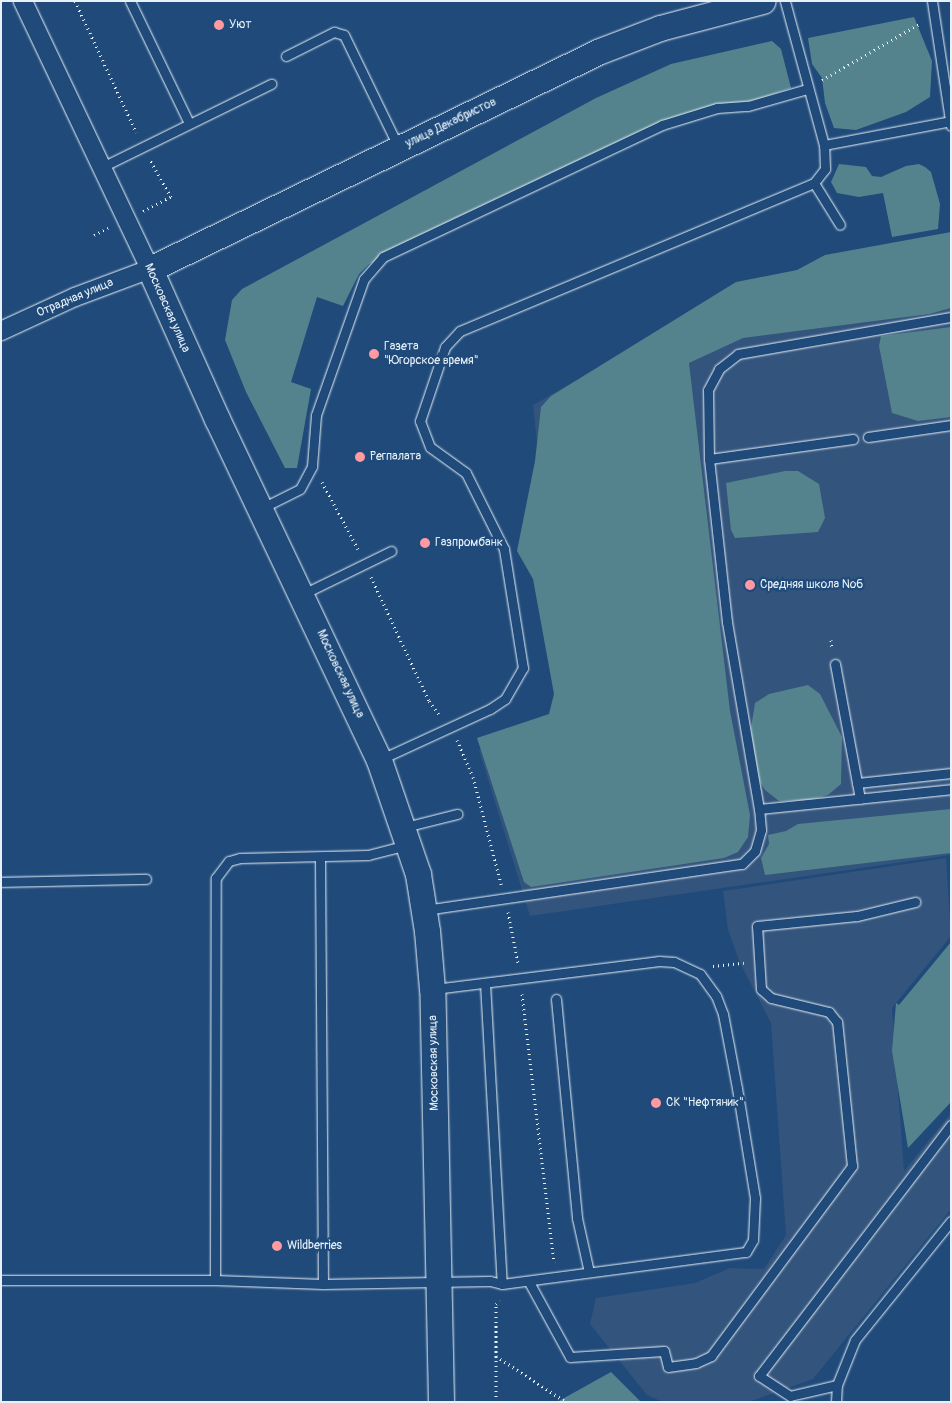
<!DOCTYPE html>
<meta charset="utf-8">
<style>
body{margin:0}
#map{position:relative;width:952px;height:1403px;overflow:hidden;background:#1f4a7a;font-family:Pangolin,sans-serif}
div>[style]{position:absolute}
.built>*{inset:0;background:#33547d}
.green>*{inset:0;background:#54838d}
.path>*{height:3px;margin-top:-1.5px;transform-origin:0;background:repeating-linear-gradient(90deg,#e8f1f8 0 1px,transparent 0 5px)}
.roads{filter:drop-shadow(0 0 1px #e8f1f8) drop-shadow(0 0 1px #e8f1f8)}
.service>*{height:9px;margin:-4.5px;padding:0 4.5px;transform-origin:4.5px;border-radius:4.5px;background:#1f4a7a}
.minor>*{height:18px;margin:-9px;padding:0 9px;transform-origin:9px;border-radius:9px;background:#1f4a7a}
.secondary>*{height:25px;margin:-12.5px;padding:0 12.5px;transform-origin:12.5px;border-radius:12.5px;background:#1f4a7a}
.dots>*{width:14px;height:14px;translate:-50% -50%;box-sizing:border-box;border:2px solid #1f4a7a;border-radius:50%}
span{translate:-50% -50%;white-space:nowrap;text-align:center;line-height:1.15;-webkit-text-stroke:4.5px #1f4a7a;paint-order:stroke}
.poi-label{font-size:12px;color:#e8f1f8}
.left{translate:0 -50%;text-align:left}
.street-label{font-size:12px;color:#e8f1f8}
.frame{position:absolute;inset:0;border:2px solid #e8f1f8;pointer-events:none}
</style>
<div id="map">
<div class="built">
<div style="clip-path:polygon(951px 232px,951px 855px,530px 916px,479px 750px,566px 720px,533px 405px,669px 328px)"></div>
<div style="clip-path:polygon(946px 858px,951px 936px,892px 1008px,904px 1171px,951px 1113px,951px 1209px,813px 1379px,749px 1402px,663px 1402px,647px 1395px,590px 1324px,596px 1298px,695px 1283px,730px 1268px,764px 1269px,786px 1235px,771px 1023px,740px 963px,728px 930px,723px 891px)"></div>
</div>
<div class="green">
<div style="clip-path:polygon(914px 17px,932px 61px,930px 97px,906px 112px,856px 130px,834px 128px,825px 103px,822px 78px,812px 64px,808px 38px)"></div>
<div style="clip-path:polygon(772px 41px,781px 49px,791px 88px,750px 102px,657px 124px,369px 264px,359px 274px,343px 306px,317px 297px,291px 382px,311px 389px,297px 468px,285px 468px,246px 392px,225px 340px,232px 300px,242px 289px,596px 98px,671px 64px)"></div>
<div style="clip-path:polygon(839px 164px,866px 167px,872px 176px,881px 177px,906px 166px,919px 164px,925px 167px,931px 172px,940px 204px,938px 229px,892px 237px,883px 193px,859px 197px,837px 193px,831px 182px)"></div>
<div style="clip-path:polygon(951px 232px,951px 308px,929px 314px,743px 338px,689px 363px,730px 711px,750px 815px,748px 837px,738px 852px,724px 858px,531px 887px,524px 882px,477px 738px,549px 714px,554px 694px,533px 579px,517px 551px,535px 461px,541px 407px,551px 396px,736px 282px,797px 270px,825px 255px)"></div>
<div style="clip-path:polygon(951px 327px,951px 417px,918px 421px,892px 413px,879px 346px,881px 336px)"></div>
<div style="clip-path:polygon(785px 471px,798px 471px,819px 484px,825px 518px,818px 532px,735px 538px,731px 530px,726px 483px)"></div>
<div style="clip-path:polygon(808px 685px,820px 694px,842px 737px,841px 784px,828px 795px,810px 800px,779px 801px,765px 790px,756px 775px,751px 728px,755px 703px,769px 694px)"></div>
<div style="clip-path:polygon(951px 809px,951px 853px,765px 875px,761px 858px,769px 844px,768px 835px,786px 831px,798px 824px)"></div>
<div style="clip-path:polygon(951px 942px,951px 1102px,908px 1148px,892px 1051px,896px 1003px,899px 1005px)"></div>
<div style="clip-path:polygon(611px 1372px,641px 1402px,557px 1402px)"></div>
</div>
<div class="path">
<div style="left:75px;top:1px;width:145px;rotate:65deg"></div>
<div style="left:822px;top:80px;width:114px;rotate:-29.9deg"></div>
<div style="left:143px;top:211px;width:31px;rotate:-27deg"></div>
<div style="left:171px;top:197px;width:43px;rotate:-119.6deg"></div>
<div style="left:94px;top:235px;width:16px;rotate:-27deg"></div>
<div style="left:322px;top:482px;width:76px;rotate:61.8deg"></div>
<div style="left:371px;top:577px;width:137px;rotate:64.9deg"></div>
<div style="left:429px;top:701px;width:17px;rotate:54deg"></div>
<div style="left:831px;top:640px;width:9px;rotate:84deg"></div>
<div style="left:457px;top:740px;width:40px;rotate:66.6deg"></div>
<div style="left:473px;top:777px;width:111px;rotate:75.3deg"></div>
<div style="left:508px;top:912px;width:52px;rotate:78.9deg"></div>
<div style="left:713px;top:966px;width:31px;rotate:-6deg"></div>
<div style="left:522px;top:994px;width:270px;rotate:83.2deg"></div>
<div style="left:496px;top:1356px;width:84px;rotate:33.3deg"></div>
<div style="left:496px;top:1402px;width:98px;rotate:-90deg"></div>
<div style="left:496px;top:1304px;width:5px;rotate:-37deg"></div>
</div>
<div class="roads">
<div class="service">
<div style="left:130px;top:1px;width:136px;rotate:64.2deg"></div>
<div style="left:932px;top:1px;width:126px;rotate:81.4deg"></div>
<div style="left:286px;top:56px;width:54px;rotate:-26.6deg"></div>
<div style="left:334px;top:32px;width:10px;rotate:17deg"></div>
<div style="left:344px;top:35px;width:123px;rotate:64.1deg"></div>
<div style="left:824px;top:145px;width:129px;rotate:-10.7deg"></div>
<div style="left:100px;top:168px;width:191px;rotate:-26.2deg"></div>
<div style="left:814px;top:183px;width:49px;rotate:58.2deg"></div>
<div style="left:868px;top:437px;width:84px;rotate:-8.2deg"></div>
<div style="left:853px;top:439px;width:145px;rotate:172.1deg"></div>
<div style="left:709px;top:459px;width:164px;rotate:83.7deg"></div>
<div style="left:727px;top:622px;width:190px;rotate:80.3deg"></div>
<div style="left:759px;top:809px;width:193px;rotate:-5.9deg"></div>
<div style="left:709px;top:459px;width:69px;rotate:-90.8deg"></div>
<div style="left:708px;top:390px;width:24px;rotate:-62deg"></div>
<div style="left:719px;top:369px;width:24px;rotate:-38deg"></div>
<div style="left:738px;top:354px;width:216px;rotate:-9.9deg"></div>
<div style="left:262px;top:508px;width:42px;rotate:-26.6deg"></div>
<div style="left:300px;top:489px;width:26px;rotate:-62deg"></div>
<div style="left:312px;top:466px;width:51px;rotate:-85.5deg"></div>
<div style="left:316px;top:415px;width:144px;rotate:-70.6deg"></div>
<div style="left:364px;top:279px;width:29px;rotate:-49deg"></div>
<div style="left:383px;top:257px;width:309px;rotate:-25.3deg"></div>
<div style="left:662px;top:125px;width:58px;rotate:-17.2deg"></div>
<div style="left:717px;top:108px;width:31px;rotate:-4deg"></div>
<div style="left:748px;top:106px;width:61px;rotate:-16.1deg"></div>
<div style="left:303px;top:594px;width:98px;rotate:-26deg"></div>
<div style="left:835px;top:664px;width:137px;rotate:79.5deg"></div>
<div style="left:379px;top:760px;width:122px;rotate:-24.7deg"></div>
<div style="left:490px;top:709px;width:18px;rotate:-34deg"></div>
<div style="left:505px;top:699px;width:36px;rotate:-60deg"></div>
<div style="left:523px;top:668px;width:121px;rotate:-99.1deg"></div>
<div style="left:504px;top:549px;width:85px;rotate:-116.6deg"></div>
<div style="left:466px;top:473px;width:44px;rotate:-144.2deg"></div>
<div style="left:430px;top:447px;width:28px;rotate:-111deg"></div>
<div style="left:420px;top:421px;width:78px;rotate:-71.3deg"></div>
<div style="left:445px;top:347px;width:22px;rotate:-47deg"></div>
<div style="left:460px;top:331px;width:384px;rotate:-22.7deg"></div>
<div style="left:814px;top:183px;width:18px;rotate:-52deg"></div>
<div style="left:825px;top:169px;width:24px;rotate:-92deg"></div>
<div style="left:824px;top:145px;width:149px;rotate:-105.2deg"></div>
<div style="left:857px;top:783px;width:95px;rotate:-6.1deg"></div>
<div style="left:405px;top:827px;width:54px;rotate:-14deg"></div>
<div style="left:320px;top:857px;width:427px;rotate:89.6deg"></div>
<div style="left:1px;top:882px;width:145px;rotate:-1.2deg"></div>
<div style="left:425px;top:910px;width:320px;rotate:-8.3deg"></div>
<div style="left:742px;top:864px;width:18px;rotate:-45deg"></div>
<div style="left:755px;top:851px;width:22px;rotate:-74deg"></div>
<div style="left:761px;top:830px;width:21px;rotate:-95deg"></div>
<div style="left:485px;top:983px;width:301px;rotate:86.8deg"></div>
<div style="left:556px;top:999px;width:220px;rotate:84.5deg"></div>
<div style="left:577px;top:1218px;width:55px;rotate:77.5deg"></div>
<div style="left:1px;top:1280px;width:214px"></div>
<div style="left:215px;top:1280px;width:108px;rotate:2.1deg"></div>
<div style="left:323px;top:1284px;width:167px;rotate:-1deg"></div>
<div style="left:490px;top:1281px;width:12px;rotate:14deg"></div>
<div style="left:502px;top:1284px;width:246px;rotate:-7.5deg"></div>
<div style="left:746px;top:1252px;width:14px;rotate:-60deg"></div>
<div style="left:753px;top:1240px;width:42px;rotate:-87.3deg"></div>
<div style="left:755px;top:1198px;width:111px;rotate:-99.3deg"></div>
<div style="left:737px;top:1088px;width:75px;rotate:-100.7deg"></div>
<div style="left:723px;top:1014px;width:19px;rotate:-111deg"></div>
<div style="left:716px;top:996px;width:27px;rotate:-126deg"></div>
<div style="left:700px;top:974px;width:29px;rotate:-155deg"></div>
<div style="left:674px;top:962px;width:15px;rotate:-176deg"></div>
<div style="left:659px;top:961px;width:226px;rotate:172.9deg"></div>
<div style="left:215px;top:1280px;width:402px;rotate:-89.9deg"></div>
<div style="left:216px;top:878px;width:21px;rotate:-53deg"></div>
<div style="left:229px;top:861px;width:11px;rotate:-15deg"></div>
<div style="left:240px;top:858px;width:128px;rotate:-1.3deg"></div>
<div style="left:368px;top:855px;width:40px;rotate:-14.4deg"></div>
<div style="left:529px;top:1282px;width:85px;rotate:61.3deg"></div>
<div style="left:570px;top:1357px;width:94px;rotate:-3.7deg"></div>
<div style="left:664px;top:1351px;width:16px;rotate:76deg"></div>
<div style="left:668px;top:1367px;width:28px;rotate:-8deg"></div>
<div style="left:696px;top:1363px;width:17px;rotate:-25deg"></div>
<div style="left:711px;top:1356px;width:237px;rotate:-53.4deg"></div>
<div style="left:852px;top:1166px;width:145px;rotate:-95.9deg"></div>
<div style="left:837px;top:1022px;width:13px;rotate:-129deg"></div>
<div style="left:829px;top:1012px;width:60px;rotate:-166.4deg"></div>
<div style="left:771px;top:998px;width:13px;rotate:-138deg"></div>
<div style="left:761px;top:989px;width:63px;rotate:-93.6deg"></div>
<div style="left:757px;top:926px;width:100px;rotate:-5.7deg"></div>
<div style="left:857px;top:916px;width:60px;rotate:-13.6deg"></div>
<div style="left:837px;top:1385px;width:48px;rotate:166.8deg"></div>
<div style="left:790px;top:1396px;width:37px;rotate:-147deg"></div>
<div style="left:759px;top:1376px;width:316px;rotate:-52.6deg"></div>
<div style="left:836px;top:1402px;width:17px;rotate:-87deg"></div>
<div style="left:837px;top:1385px;width:48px;rotate:-68.2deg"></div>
<div style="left:855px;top:1340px;width:153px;rotate:-51.1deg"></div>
</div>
<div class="minor">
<div style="left:1px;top:331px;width:81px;rotate:-24.7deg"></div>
<div style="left:75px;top:297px;width:80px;rotate:-20.5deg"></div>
<div style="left:150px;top:269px;width:297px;rotate:-115.4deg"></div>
</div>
<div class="secondary">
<div style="left:441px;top:1402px;width:413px;rotate:-91.2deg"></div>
<div style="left:432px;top:989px;width:58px;rotate:-94.9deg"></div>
<div style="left:427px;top:931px;width:58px;rotate:-99deg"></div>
<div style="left:418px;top:874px;width:120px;rotate:-108.9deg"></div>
<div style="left:379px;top:760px;width:378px;rotate:-115.4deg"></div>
<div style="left:217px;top:419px;width:164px;rotate:-114.1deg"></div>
<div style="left:150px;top:269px;width:500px;rotate:-25.85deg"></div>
<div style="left:600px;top:51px;width:64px;rotate:-21deg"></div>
<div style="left:660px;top:28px;width:106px;rotate:-14.8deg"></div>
</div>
</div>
<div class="dots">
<div style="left:219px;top:25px;background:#ff9aa2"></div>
<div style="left:374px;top:354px;background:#ff9aa2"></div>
<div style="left:360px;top:457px;background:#ff9aa2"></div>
<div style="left:425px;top:543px;background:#ff9aa2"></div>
<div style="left:750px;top:585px;background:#ff9aa2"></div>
<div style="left:656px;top:1103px;background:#ff9aa2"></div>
<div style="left:277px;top:1246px;background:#ff9aa2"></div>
</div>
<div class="poi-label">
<span class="left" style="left:229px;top:25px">Уют</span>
<span class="left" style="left:384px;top:354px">Газета<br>"Югорское время"</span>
<span class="left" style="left:370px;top:457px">Регпалата</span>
<span class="left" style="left:435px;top:543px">Газпромбанк</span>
<span class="left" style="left:760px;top:585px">Средняя школа №6</span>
<span class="left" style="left:666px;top:1103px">СК "Нефтяник"</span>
<span class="left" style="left:287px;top:1246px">Wildberries</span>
</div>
<div class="street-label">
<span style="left:451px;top:123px;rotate:-26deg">улица Декабристов</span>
<span style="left:75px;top:298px;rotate:-23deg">Отрадная улица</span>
<span style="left:167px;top:308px;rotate:66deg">Московская улица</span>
<span style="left:340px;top:674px;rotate:65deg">Московская улица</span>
<span style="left:434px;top:1063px;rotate:-91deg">Московская улица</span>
</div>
<div class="frame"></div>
</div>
